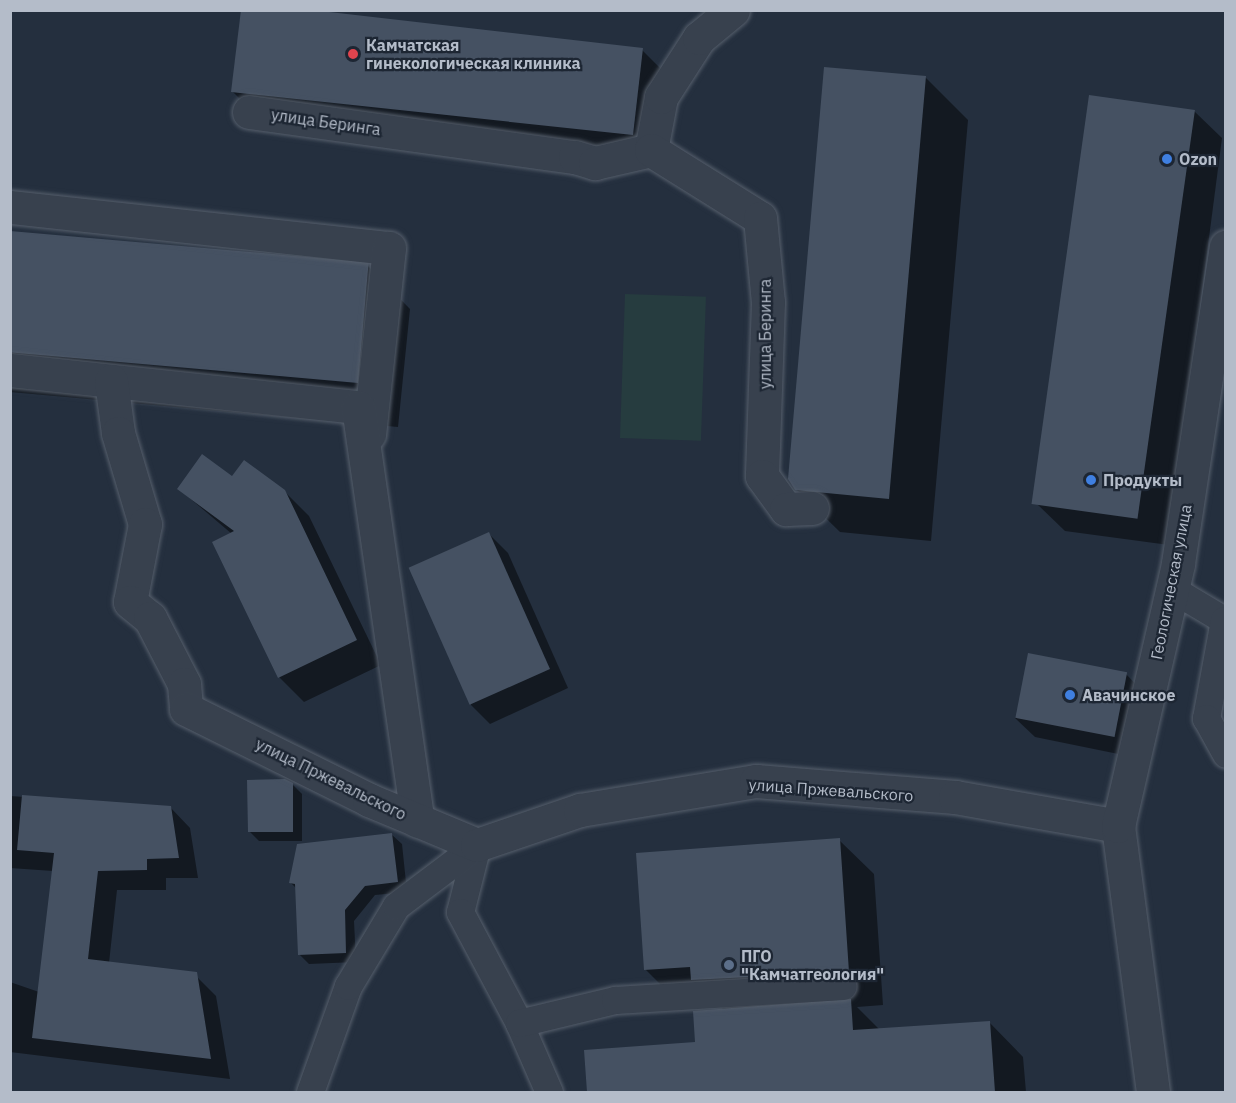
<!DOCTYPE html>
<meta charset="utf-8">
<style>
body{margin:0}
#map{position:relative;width:1236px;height:1103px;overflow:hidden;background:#242f3e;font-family:"IBM Plex Sans",sans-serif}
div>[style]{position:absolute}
.green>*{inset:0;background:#263c3f;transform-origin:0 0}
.shadow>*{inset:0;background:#0007}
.building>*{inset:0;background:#455162;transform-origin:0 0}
.roads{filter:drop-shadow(0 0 2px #565f6c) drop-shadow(0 0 2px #565f6c)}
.service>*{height:27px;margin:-13.5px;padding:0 13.5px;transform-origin:13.5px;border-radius:13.5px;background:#38414e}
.minor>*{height:33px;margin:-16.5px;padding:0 16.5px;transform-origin:16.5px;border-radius:16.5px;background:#38414e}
.dots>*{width:16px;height:16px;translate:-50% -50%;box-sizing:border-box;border:3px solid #1d2633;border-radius:50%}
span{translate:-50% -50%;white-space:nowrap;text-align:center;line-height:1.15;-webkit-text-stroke:4.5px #1d2633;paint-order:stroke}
.poi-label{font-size:16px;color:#b4bcc9;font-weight:700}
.left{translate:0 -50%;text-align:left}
.street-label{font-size:16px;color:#b4bcc9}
.frame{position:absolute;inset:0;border:12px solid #b4bcc9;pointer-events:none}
</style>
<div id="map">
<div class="green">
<div style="left:625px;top:294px;width:81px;height:144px;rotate:2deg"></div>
</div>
<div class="shadow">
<div style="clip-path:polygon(642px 50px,676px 84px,666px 169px,267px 126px,233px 92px)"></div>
<div style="clip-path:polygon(925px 77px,968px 120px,931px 541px,840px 532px,796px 489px)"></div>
<div style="clip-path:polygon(1194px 111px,1222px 138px,1169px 545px,1065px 531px,1037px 504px)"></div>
<div style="clip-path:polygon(10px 233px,368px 266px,410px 309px,398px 427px,10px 392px)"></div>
<div style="clip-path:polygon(233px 478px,284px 491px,309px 516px,381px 665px,304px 702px,279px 677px,232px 534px,179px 489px)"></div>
<div style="clip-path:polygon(488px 533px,508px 553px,568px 688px,490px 724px,471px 705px)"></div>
<div style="clip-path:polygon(1126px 674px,1145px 694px,1133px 757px,1035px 737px,1015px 718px)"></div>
<div style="clip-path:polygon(292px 784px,302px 794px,302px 841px,259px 841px,249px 831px)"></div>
<div style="clip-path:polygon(10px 796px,170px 807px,190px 828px,198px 878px,166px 878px,166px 890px,117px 890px,109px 963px,196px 976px,216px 996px,230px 1079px,10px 1052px,10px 982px,39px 992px,53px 871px,10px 868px)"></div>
<div style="clip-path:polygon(392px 835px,402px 844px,407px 892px,375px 895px,354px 921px,356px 962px,309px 964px,299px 954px,297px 889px,291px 883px)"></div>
<div style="clip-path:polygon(839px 840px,874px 874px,883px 1005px,857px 1007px,880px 1030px,989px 1022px,1023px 1057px,1026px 1092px,588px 1092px,585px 1051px,697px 1044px,724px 1010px,715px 1001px,680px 1004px,645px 969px)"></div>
</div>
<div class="building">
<div style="clip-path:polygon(241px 10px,312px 10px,643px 48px,633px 135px,231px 92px)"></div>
<div style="clip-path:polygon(824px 67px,926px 76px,889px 499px,795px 490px,788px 479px)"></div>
<div style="left:1089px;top:95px;width:107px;height:413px;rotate:8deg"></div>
<div style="left:10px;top:231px;width:360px;height:121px;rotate:5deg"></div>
<div style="clip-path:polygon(202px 454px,232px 476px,244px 460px,285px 490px,357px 640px,278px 678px,212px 542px,234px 531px,177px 489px)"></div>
<div style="left:489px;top:532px;width:150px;height:88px;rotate:66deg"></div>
<div style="left:1028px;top:653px;width:101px;height:66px;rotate:11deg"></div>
<div style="clip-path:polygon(285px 779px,293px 783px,293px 832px,248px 832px,247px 780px)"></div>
<div style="clip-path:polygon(22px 795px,171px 806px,179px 858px,147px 859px,147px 870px,98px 871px,88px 959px,197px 972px,211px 1059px,32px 1038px,54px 853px,17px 850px)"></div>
<div style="clip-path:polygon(392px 833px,398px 882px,365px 886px,345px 910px,346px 953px,298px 955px,295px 884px,289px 883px,297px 844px)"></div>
<div style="clip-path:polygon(840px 838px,849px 972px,691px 980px,690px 967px,644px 970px,636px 853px)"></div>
<div style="clip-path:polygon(851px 999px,853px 1030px,990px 1021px,995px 1092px,587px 1092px,584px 1050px,695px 1042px,693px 1011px)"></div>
</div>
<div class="roads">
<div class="service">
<div style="left:1172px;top:589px;width:61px;rotate:30.8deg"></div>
<div style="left:1224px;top:620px;width:100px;rotate:100.4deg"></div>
<div style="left:1206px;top:718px;width:41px;rotate:60.9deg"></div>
<div style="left:477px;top:845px;width:69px;rotate:104.2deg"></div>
<div style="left:460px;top:912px;width:126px;rotate:62deg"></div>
<div style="left:519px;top:1023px;width:75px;rotate:66.5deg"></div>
<div style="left:519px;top:1023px;width:99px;rotate:-13.5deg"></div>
<div style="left:615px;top:1000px;width:228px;rotate:-3.5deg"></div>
<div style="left:310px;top:1092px;width:113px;rotate:-70.3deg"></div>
<div style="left:348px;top:986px;width:93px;rotate:-59deg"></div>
<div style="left:396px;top:906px;width:101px;rotate:-37deg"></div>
</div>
<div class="minor">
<div style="left:249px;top:112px;width:329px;rotate:7.9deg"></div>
<div style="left:575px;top:157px;width:21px;rotate:17deg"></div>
<div style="left:595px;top:163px;width:57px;rotate:-13.1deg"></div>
<div style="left:651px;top:150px;width:54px;rotate:-79.3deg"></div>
<div style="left:661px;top:97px;width:70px;rotate:-57.2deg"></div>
<div style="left:699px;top:38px;width:44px;rotate:-39.5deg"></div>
<div style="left:651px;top:150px;width:128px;rotate:32deg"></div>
<div style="left:760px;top:218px;width:84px;rotate:84.6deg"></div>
<div style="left:768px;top:302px;width:174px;rotate:92deg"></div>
<div style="left:762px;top:476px;width:41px;rotate:54deg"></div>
<div style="left:786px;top:509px;width:26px;rotate:-2deg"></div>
<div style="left:10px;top:207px;width:381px;rotate:6.2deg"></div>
<div style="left:389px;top:248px;width:187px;rotate:96.1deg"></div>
<div style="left:10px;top:370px;width:350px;rotate:6.1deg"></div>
<div style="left:358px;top:407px;width:418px;rotate:81.8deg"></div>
<div style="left:111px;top:381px;width:52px;rotate:82.3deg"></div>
<div style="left:118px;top:433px;width:95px;rotate:73.5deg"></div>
<div style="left:145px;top:524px;width:79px;rotate:100.9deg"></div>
<div style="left:130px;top:602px;width:26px;rotate:39deg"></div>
<div style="left:150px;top:618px;width:74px;rotate:62.7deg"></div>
<div style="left:184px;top:684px;width:25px;rotate:85deg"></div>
<div style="left:186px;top:709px;width:204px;rotate:26.4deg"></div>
<div style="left:369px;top:800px;width:117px;rotate:22.6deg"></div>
<div style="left:477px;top:845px;width:109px;rotate:-18.8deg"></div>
<div style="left:580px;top:810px;width:178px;rotate:-9.4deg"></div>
<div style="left:756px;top:781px;width:200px;rotate:4.6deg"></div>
<div style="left:955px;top:797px;width:166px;rotate:10.1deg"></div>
<div style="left:1153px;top:1092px;width:268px;rotate:-97.5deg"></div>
<div style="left:1118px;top:826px;width:270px;rotate:-77.1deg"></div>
<div style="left:1178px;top:563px;width:320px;rotate:-81.4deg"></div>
</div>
</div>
<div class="dots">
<div style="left:353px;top:54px;background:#e0444e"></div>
<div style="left:1167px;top:159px;background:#3f7fe0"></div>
<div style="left:1091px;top:480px;background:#3f7fe0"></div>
<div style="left:1070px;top:695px;background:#3f7fe0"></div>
<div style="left:729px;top:965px;background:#5c6f8a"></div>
</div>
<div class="poi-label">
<span class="left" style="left:366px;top:54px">Камчатская<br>гинекологическая клиника</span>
<span class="left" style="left:1179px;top:159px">Ozon</span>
<span class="left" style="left:1103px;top:480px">Продукты</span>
<span class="left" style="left:1082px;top:695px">Авачинское</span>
<span class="left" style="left:741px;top:965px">ПГО<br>"Камчатгеология"</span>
</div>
<div class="street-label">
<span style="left:326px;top:122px;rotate:8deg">улица Беринга</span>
<span style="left:765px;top:334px;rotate:-90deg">улица Беринга</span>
<span style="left:1171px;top:582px;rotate:-79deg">Геологическая улица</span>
<span style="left:331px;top:779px;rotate:26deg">улица Пржевальского</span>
<span style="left:831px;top:790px;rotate:4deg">улица Пржевальского</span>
</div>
<div class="frame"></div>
</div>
